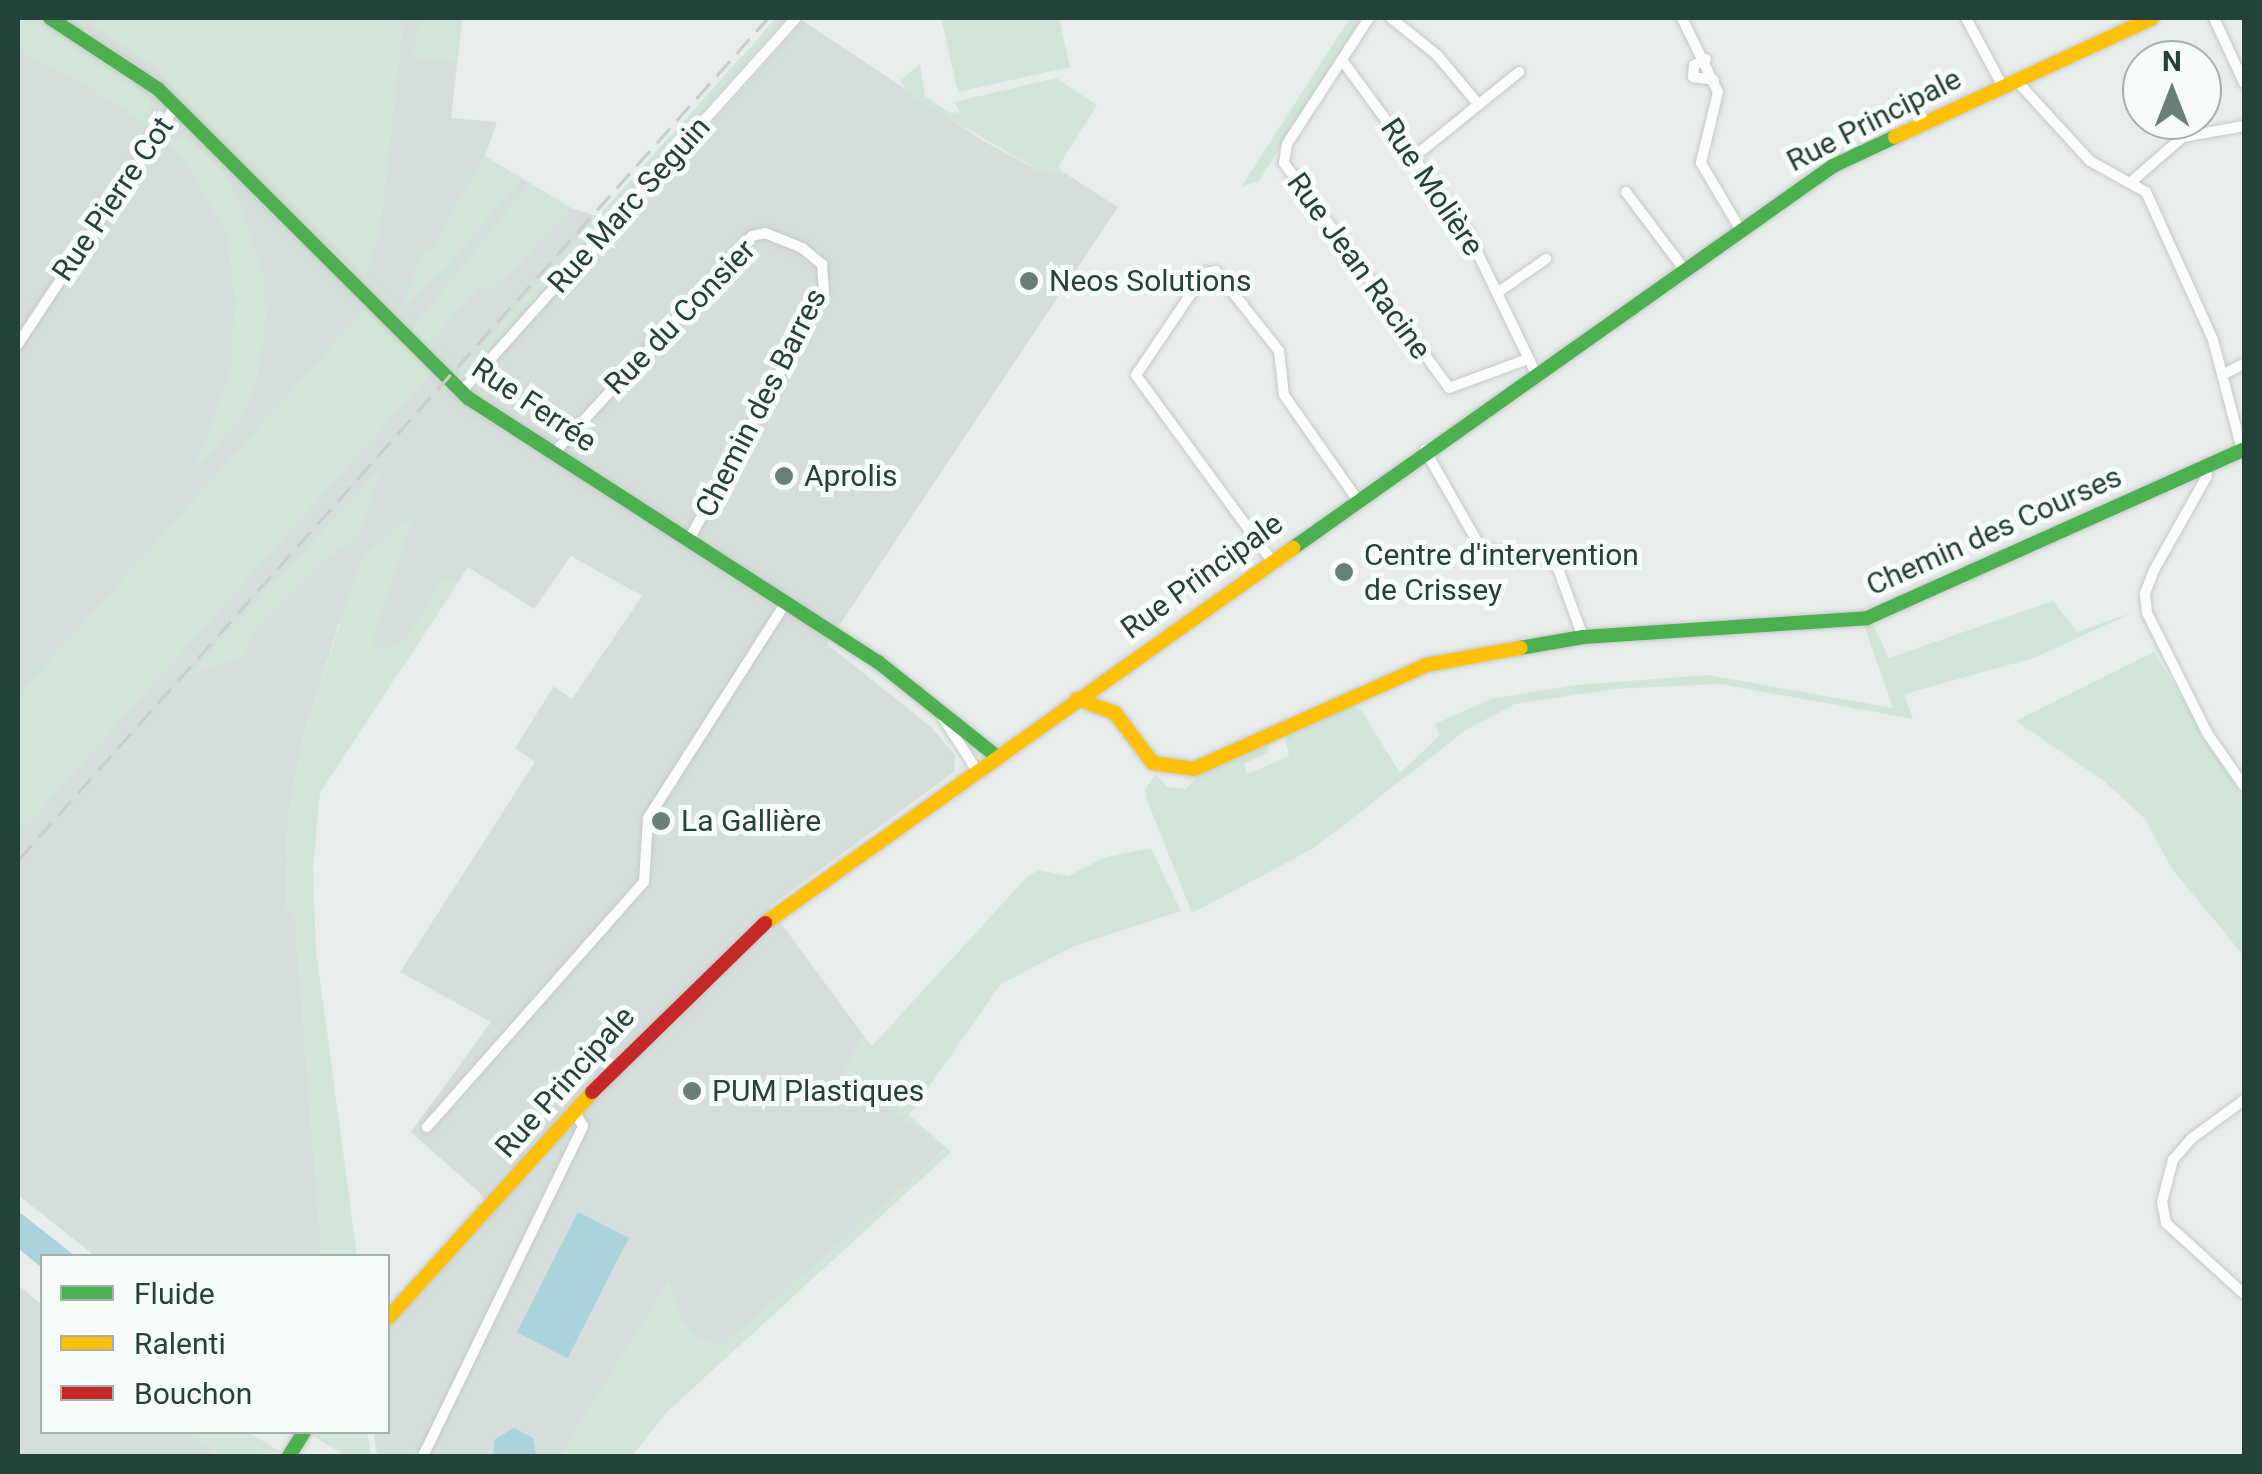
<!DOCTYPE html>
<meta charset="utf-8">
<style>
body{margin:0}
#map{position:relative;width:2262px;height:1474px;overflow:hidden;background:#e8edeb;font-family:Roboto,sans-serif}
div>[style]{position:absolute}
.built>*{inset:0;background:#d6dedb}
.green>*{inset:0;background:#d1e6d8}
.water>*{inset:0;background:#a9d4db;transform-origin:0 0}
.roads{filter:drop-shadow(0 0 2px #c5cac8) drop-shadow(0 0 2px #c5cac8)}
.street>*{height:10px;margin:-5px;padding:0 5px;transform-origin:5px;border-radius:5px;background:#fcfcfc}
.fast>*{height:14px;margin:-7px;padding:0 7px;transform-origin:7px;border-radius:7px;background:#4caf50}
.slow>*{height:14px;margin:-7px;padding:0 7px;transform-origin:7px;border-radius:7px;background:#ffc107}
.jam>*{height:14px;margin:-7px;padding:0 7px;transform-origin:7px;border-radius:7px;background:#c62828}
.rail>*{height:2.5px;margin-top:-1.25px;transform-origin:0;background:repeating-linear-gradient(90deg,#c9cdcc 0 20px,transparent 0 30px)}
.dots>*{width:28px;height:28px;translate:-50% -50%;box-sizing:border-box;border:5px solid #f7fbf9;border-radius:50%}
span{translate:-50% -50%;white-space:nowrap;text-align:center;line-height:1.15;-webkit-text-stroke:10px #f7fbf9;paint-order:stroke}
.street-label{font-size:30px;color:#24423a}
.poi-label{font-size:30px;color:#24423a}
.left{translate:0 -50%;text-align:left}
.frame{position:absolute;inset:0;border:20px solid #24423a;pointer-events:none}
.legend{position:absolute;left:40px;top:1254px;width:350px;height:180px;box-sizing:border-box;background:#f7fbf9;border:2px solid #a3b1ad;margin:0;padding:12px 18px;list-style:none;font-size:30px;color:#24423a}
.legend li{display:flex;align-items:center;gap:20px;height:50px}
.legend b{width:50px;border:2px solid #a3b1ad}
.north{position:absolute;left:2122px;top:40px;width:100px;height:100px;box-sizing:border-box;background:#f7fbf9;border:2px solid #a3b1ad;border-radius:50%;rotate:0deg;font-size:28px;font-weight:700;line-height:40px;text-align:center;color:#24423a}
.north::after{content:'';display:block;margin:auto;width:35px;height:45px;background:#697e78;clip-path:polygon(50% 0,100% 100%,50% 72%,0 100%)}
</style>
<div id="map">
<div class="built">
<div style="clip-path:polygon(18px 18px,462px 18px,451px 118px,497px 122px,485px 156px,571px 208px,622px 224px,803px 21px,982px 140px,1042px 172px,1066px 174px,1118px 207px,827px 644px,931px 727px,955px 755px,954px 772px,769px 907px,864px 1036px,844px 1073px,945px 1149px,618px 1456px,377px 1456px,374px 1432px,388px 1432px,388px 1329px,491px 1215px,483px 1196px,411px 1132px,491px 1022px,400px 972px,535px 762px,515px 748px,554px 686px,572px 699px,642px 596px,571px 556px,534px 609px,468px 567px,403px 667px,339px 623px,303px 738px,288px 817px,286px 908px,295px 915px,322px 1256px,95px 1256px,18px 1195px)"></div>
<div style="clip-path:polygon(18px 1285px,42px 1305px,42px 1432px,187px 1432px,219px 1456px,18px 1456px)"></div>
</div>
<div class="green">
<div style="clip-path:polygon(18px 18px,38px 22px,130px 79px,150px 99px,149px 125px,74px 78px,18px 52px)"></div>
<div style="clip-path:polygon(83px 18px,404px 18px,380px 230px,365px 275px,152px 65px)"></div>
<div style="clip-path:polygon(419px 18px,462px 18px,458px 62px,414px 57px)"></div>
<div style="clip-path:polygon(776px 18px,786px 18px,463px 381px,455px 376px)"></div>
<div style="clip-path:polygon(941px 18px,1059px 18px,1070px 67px,958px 92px)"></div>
<div style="clip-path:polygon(1350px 18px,1361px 18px,1259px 181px,1241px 187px)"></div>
<div style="clip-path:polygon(920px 64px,925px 96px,950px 113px,960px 112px,954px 102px,1056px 78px,1097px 105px,1058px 167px,1066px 174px,1042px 172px,912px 97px,900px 81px)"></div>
<div style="clip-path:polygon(188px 138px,221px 168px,238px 200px,263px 277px,266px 316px,257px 381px,243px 417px,194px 470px,231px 371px,235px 301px,227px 234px,188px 166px,163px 139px)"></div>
<div style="clip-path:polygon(484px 156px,522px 178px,445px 269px,402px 307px,424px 249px,431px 251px)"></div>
<div style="clip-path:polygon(530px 183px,571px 208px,510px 273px,489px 290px,479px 287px,426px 346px,412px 329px)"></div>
<div style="clip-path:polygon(365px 309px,430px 374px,18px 835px,18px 696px)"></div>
<div style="clip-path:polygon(380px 469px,360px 533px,316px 567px,257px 628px,243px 657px,189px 675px)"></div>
<div style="clip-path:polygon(413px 515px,372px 644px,386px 650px,406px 640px,442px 581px,458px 582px,320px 793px,313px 868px,316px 950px,357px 1256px,322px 1256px,295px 916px,286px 909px,288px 817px,303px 738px,356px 573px,366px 554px)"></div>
<div style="clip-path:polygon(2053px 601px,2077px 632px,2134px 612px,2034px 658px,1904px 694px,1913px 719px,1720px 684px,1614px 689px,1515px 704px,1466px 730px,1314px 848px,1192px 913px,1147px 800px,1145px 789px,1156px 774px,1167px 787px,1186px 789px,1198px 776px,1269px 744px,1268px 753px,1244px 764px,1247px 774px,1289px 756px,1284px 734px,1349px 705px,1361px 710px,1400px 773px,1440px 735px,1435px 724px,1491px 699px,1576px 685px,1708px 675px,1893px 708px,1864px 625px,1872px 622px,1889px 658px)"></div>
<div style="clip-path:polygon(2154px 652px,2244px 799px,2244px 956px,2172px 869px,2145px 819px,2104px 781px,2016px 721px)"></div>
<div style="clip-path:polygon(1151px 848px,1181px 911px,1072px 947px,1001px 984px,909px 1115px,951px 1152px,667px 1412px,632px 1456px,559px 1456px,669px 1280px,681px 1319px,698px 1338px,722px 1346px,945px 1150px,844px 1073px,864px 1036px,872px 1046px,1027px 877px,1039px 870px,1068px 876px,1106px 857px)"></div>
<div style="clip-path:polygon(187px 1432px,248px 1432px,281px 1452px,219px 1456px)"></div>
<div style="clip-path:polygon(367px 1432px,371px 1456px,346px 1456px,310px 1434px)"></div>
</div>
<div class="water">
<div style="clip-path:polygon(18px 1211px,75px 1256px,42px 1256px,42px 1268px,18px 1248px)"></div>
<div style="left:578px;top:1212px;width:57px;height:135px;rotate:27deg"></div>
<div style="clip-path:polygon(514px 1428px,533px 1438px,536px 1456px,493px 1456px,495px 1439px)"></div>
</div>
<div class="roads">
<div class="street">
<div style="left:1369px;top:18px;width:150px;rotate:123.1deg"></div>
<div style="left:1287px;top:144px;width:19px;rotate:99deg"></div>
<div style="left:1284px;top:163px;width:279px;rotate:53.7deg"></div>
<div style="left:1449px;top:388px;width:84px;rotate:-20.2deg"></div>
<div style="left:1391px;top:18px;width:59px;rotate:38.8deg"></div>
<div style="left:1437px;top:55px;width:65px;rotate:50deg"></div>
<div style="left:1682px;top:18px;width:82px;rotate:64.1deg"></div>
<div style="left:1718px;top:92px;width:73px;rotate:103.5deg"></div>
<div style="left:1701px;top:163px;width:77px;rotate:59.4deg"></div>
<div style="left:1966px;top:18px;width:76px;rotate:61.8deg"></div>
<div style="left:2214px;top:18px;width:72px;rotate:65.2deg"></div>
<div style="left:1706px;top:59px;width:13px;rotate:153deg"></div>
<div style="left:1694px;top:65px;width:12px;rotate:95deg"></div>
<div style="left:1693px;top:77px;width:21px;rotate:8deg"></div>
<div style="left:1342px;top:60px;width:212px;rotate:53.8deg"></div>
<div style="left:1467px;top:231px;width:159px;rotate:64.2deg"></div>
<div style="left:2015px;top:79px;width:111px;rotate:47.6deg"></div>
<div style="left:2090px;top:161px;width:64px;rotate:29deg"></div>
<div style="left:2146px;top:192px;width:162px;rotate:65.6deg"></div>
<div style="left:2213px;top:340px;width:114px;rotate:75.2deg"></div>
<div style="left:1415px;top:156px;width:134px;rotate:-38.9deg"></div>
<div style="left:2131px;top:182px;width:69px;rotate:-40.9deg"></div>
<div style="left:2183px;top:137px;width:62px;rotate:-10.2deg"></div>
<div style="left:1626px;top:192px;width:96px;rotate:53deg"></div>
<div style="left:1497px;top:293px;width:60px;rotate:-34.8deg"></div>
<div style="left:18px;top:344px;width:287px;rotate:-56.5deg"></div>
<div style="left:2224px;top:374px;width:22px;rotate:-27deg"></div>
<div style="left:461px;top:392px;width:502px;rotate:-48.15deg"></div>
<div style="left:1425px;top:450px;width:115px;rotate:60.3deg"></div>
<div style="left:1482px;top:550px;width:57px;rotate:5deg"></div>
<div style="left:1539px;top:555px;width:19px;rotate:25deg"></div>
<div style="left:1556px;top:563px;width:79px;rotate:70deg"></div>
<div style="left:553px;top:454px;width:295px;rotate:-47.6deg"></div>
<div style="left:752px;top:236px;width:13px;rotate:-13deg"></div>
<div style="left:765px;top:233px;width:40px;rotate:22deg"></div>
<div style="left:802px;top:248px;width:26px;rotate:39deg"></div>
<div style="left:822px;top:264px;width:28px;rotate:86deg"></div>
<div style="left:824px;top:292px;width:282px;rotate:118.6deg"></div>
<div style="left:2205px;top:466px;width:10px;rotate:79deg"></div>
<div style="left:2207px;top:476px;width:108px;rotate:119.4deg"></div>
<div style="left:2154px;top:570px;width:26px;rotate:111deg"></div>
<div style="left:2145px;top:594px;width:19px;rotate:84deg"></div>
<div style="left:2147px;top:613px;width:134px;rotate:63.4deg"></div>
<div style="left:2207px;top:733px;width:65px;rotate:55.1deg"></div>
<div style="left:1272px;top:561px;width:230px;rotate:-126.2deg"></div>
<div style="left:1136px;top:375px;width:123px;rotate:-55.9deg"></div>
<div style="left:1205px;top:273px;width:11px;rotate:-10deg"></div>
<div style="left:1216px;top:271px;width:102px;rotate:51.8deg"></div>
<div style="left:1279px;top:351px;width:44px;rotate:83.5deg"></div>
<div style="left:1284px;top:395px;width:126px;rotate:55deg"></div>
<div style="left:943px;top:718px;width:61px;rotate:57.1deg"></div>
<div style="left:2244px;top:1100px;width:66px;rotate:143.7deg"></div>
<div style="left:2191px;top:1139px;width:28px;rotate:131deg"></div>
<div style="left:2173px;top:1160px;width:43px;rotate:104.7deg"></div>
<div style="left:2162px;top:1202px;width:21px;rotate:79deg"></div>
<div style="left:2166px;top:1223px;width:105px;rotate:42.3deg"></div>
<div style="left:427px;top:1127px;width:327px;rotate:-48.5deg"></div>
<div style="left:644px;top:882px;width:64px;rotate:-86.4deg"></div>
<div style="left:648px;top:818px;width:256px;rotate:-57.4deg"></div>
<div style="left:423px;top:1456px;width:367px;rotate:-64.1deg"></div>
<div style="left:583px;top:1126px;width:17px;rotate:-121deg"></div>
</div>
<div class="fast">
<div style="left:50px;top:18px;width:129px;rotate:33.3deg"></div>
<div style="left:158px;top:89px;width:438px;rotate:44.9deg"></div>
<div style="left:468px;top:398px;width:488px;rotate:32.8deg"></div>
<div style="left:878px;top:662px;width:149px;rotate:38.5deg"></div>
<div style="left:1293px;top:548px;width:661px;rotate:-35.28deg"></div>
<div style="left:1833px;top:166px;width:68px;rotate:-25.1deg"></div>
<div style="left:1520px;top:648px;width:64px;rotate:-9.9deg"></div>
<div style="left:1583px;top:637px;width:285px;rotate:-3.8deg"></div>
<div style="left:1867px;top:618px;width:413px;rotate:-24.1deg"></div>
<div style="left:289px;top:1456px;width:28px;rotate:-58deg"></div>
</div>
<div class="slow">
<div style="left:1895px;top:137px;width:283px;rotate:-24.8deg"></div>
<div style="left:1077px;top:699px;width:40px;rotate:20.2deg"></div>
<div style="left:1115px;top:713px;width:63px;rotate:52.8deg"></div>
<div style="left:1153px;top:763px;width:41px;rotate:8.3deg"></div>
<div style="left:1194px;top:769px;width:254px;rotate:-24.1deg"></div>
<div style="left:1426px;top:665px;width:96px;rotate:-10.3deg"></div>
<div style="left:765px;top:923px;width:648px;rotate:-35.38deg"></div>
<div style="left:388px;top:1318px;width:304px;rotate:-47.9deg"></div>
</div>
<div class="jam">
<div style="left:592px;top:1092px;width:242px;rotate:-44.3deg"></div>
</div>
</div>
<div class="rail">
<div style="left:18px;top:860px;width:1128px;rotate:-48.31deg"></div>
</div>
<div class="dots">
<div style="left:1029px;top:281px;background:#697e78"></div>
<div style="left:784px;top:476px;background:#697e78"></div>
<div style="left:1344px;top:572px;background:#697e78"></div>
<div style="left:661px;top:821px;background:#697e78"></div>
<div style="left:692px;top:1091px;background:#697e78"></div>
</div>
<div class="street-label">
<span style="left:1874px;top:120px;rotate:-27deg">Rue Principale</span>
<span style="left:1432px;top:187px;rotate:56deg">Rue Molière</span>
<span style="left:113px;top:199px;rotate:-56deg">Rue Pierre Cot</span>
<span style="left:629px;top:205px;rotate:-48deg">Rue Marc Seguin</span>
<span style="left:1359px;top:266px;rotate:54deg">Rue Jean Racine</span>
<span style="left:680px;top:317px;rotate:-46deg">Rue du Consier</span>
<span style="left:761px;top:403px;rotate:-63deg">Chemin des Barres</span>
<span style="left:534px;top:405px;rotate:34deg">Rue Ferrée</span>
<span style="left:1994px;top:531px;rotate:-24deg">Chemin des Courses</span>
<span style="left:1202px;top:576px;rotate:-36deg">Rue Principale</span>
<span style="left:565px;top:1082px;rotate:-48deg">Rue Principale</span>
</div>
<div class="poi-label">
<span class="left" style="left:1049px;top:281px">Neos Solutions</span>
<span class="left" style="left:804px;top:476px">Aprolis</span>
<span class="left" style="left:1364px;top:572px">Centre d'intervention<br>de Crissey</span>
<span class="left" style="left:681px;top:821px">La Gallière</span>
<span class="left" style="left:712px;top:1091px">PUM Plastiques</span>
</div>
<div class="frame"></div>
<ul class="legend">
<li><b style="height:12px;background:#4caf50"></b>Fluide</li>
<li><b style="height:12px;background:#ffc107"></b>Ralenti</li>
<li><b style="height:12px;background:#c62828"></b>Bouchon</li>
</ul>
<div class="north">N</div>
</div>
